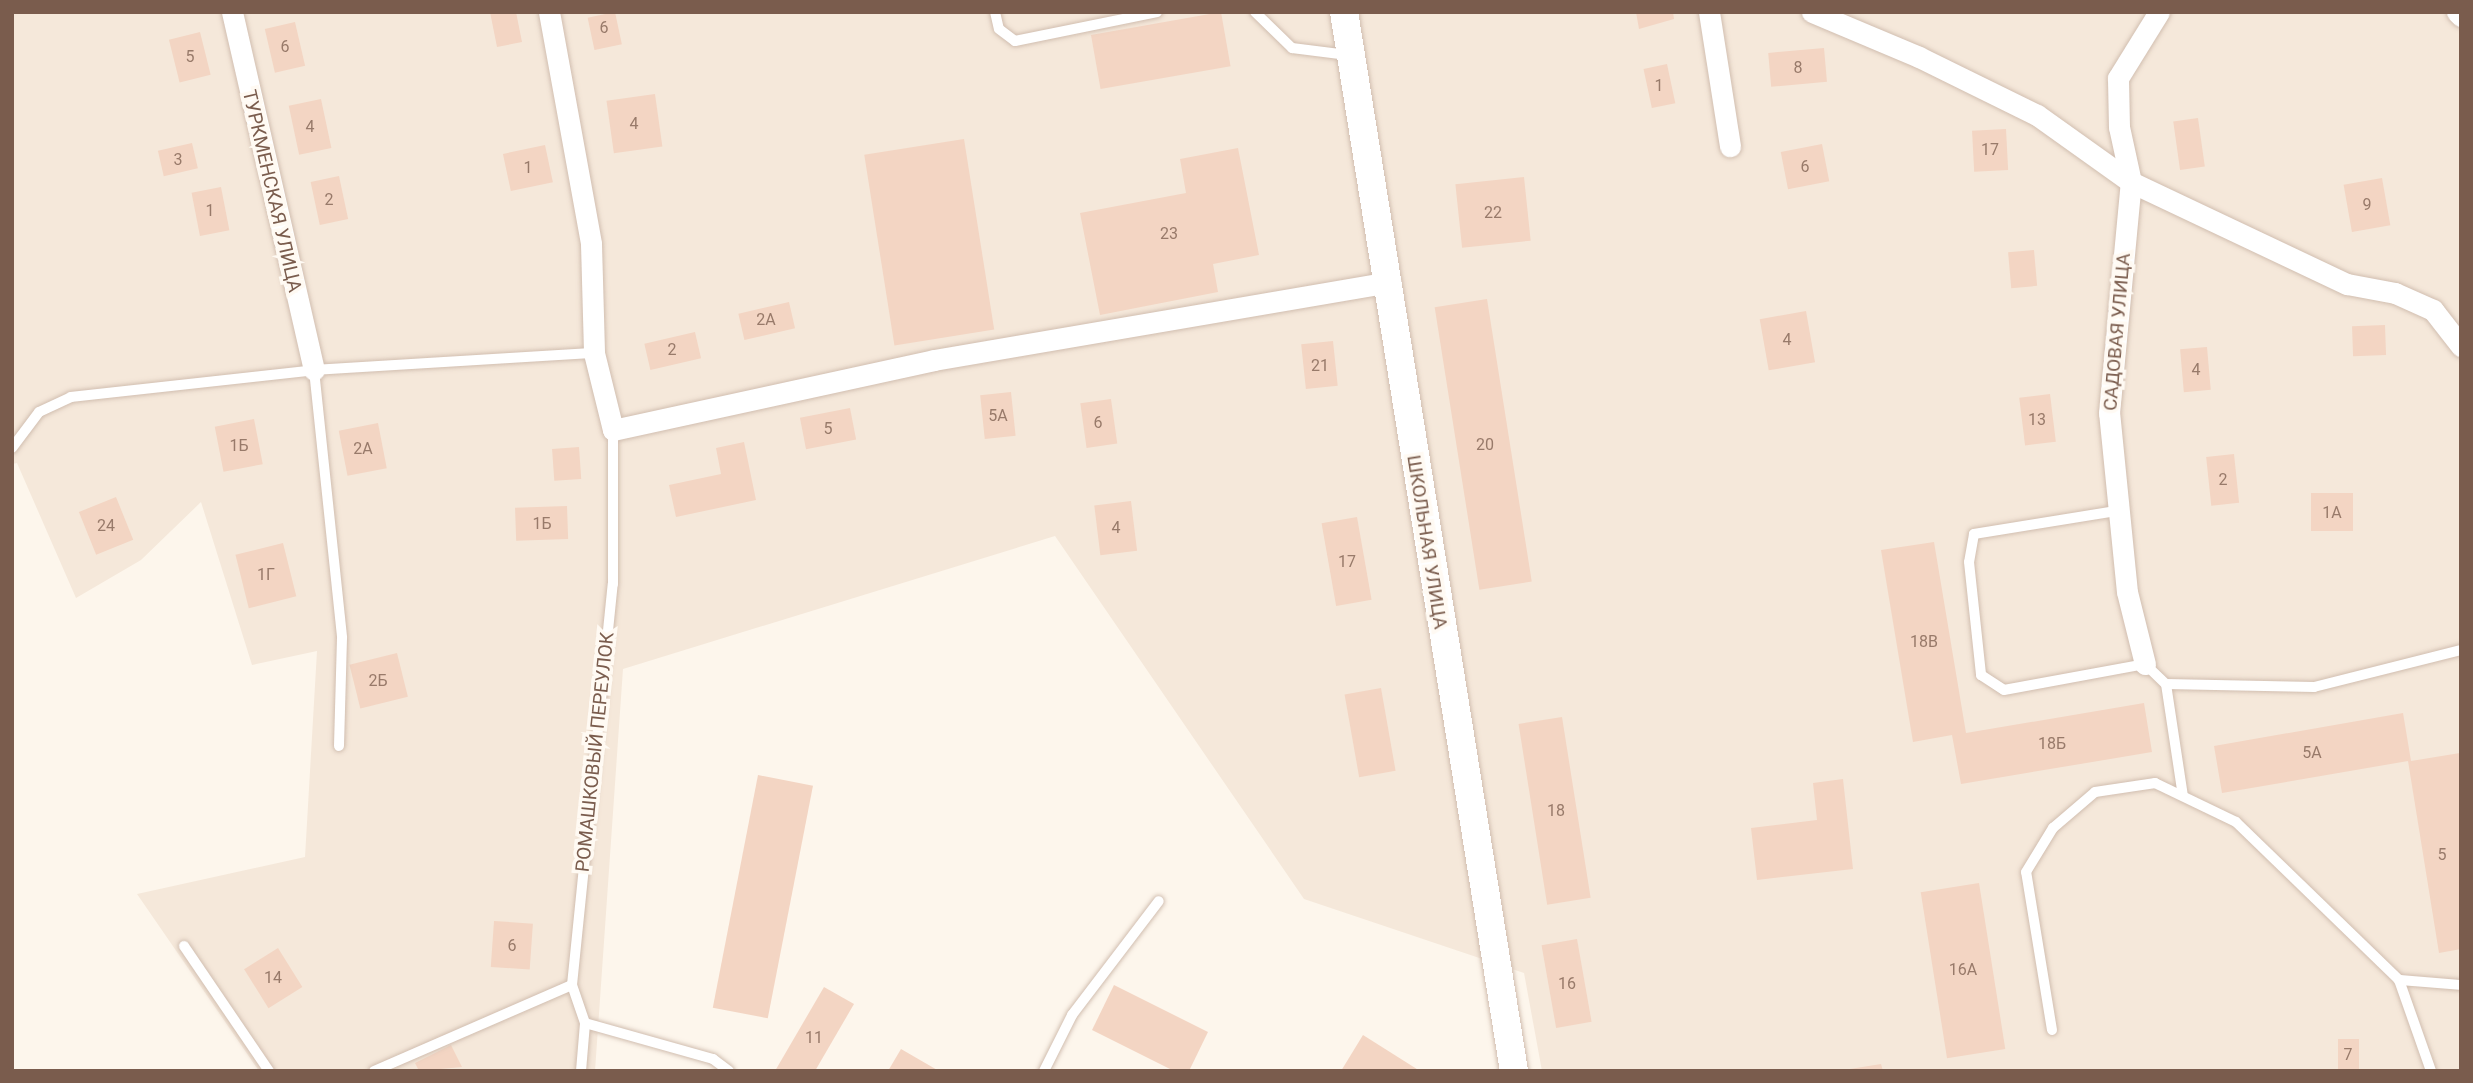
<!DOCTYPE html>
<meta charset="utf-8">
<style>
body{margin:0}
#map{position:relative;width:2473px;height:1083px;overflow:hidden;background:#fdf6ec;font-family:Roboto,sans-serif}
div>[style]{position:absolute}
.residential>*{inset:0;background:#f5e8da}
.building>*{inset:0;background:#f3d5c3;transform-origin:0 0}
.roads{filter:drop-shadow(0 0 2px #d1beb0) drop-shadow(0 0 2px #d1beb0)}
.service>*{height:10px;margin:-5px;padding:0 5px;transform-origin:5px;border-radius:5px;background:#fff}
.minor>*{height:21px;margin:-10.5px;padding:0 10.5px;transform-origin:10.5px;border-radius:10.5px;background:#fff}
.secondary>*{height:28px;margin:-14px;padding:0 14px;transform-origin:14px;border-radius:14px;background:#fff}
span{translate:-50% -50%;white-space:nowrap;text-align:center;line-height:1.15;-webkit-text-stroke:7px #fffaf3;paint-order:stroke}
.number-label{font-size:16px;color:#987a6a}
.number-label span{-webkit-text-stroke-width:0}
.street-label{font-size:19px;color:#7a5c4d}
.frame{position:absolute;inset:0;border:14px solid #7a5c4d;pointer-events:none}
</style>
<div id="map">
<div class="residential">
<div style="clip-path:polygon(12px 12px,2461px 12px,2461px 1071px,1542px 1071px,1524px 973px,1304px 899px,1055px 536px,623px 669px,595px 1071px,259px 1071px,137px 894px,305px 857px,317px 651px,252px 665px,201px 502px,141px 560px,76px 598px,17px 463px,12px 464px)"></div>
</div>
<div class="building">
<div style="clip-path:polygon(490px 12px,516px 12px,522px 42px,497px 47px)"></div>
<div style="left:615px;top:12px;width:33px;height:28px;rotate:78deg"></div>
<div style="left:1221px;top:12px;width:55px;height:132px;rotate:80deg"></div>
<div style="clip-path:polygon(1636px 12px,1673px 12px,1674px 19px,1639px 29px)"></div>
<div style="left:295px;top:22px;width:45px;height:31px;rotate:77deg"></div>
<div style="left:200px;top:32px;width:44px;height:32px;rotate:76deg"></div>
<div style="left:1824px;top:48px;width:34px;height:56px;rotate:85deg"></div>
<div style="left:1667px;top:64px;width:40px;height:24px;rotate:78deg"></div>
<div style="left:655px;top:94px;width:53px;height:49px;rotate:82deg"></div>
<div style="left:321px;top:99px;width:50px;height:33px;rotate:78deg"></div>
<div style="left:2198px;top:118px;width:49px;height:25px;rotate:82deg"></div>
<div style="left:2006px;top:129px;width:41px;height:34px;rotate:87deg"></div>
<div style="left:964px;top:139px;width:193px;height:101px;rotate:81deg"></div>
<div style="left:192px;top:143px;width:26px;height:35px;rotate:77deg"></div>
<div style="left:1822px;top:144px;width:38px;height:42px;rotate:79deg"></div>
<div style="left:545px;top:145px;width:38px;height:43px;rotate:78deg"></div>
<div style="clip-path:polygon(1238px 148px,1259px 255px,1213px 264px,1218px 292px,1100px 315px,1080px 213px,1186px 193px,1180px 159px)"></div>
<div style="left:339px;top:176px;width:44px;height:29px;rotate:78deg"></div>
<div style="left:1524px;top:177px;width:64px;height:69px;rotate:84deg"></div>
<div style="left:2382px;top:178px;width:48px;height:39px;rotate:80deg"></div>
<div style="left:221px;top:187px;width:44px;height:30px;rotate:79deg"></div>
<div style="left:2034px;top:250px;width:36px;height:26px;rotate:85deg"></div>
<div style="left:1487px;top:299px;width:286px;height:53px;rotate:81deg"></div>
<div style="left:789px;top:302px;width:27px;height:52px;rotate:77deg"></div>
<div style="left:1806px;top:311px;width:52px;height:47px;rotate:80deg"></div>
<div style="left:2385px;top:325px;width:30px;height:33px;rotate:88deg"></div>
<div style="left:695px;top:332px;width:27px;height:52px;rotate:77deg"></div>
<div style="left:1333px;top:341px;width:45px;height:32px;rotate:84deg"></div>
<div style="left:2207px;top:347px;width:43px;height:27px;rotate:85deg"></div>
<div style="left:1011px;top:392px;width:44px;height:31px;rotate:84deg"></div>
<div style="left:2050px;top:394px;width:48px;height:31px;rotate:83deg"></div>
<div style="left:1111px;top:399px;width:45px;height:31px;rotate:82deg"></div>
<div style="left:850px;top:408px;width:32px;height:51px;rotate:79deg"></div>
<div style="left:254px;top:419px;width:46px;height:40px;rotate:79deg"></div>
<div style="left:378px;top:423px;width:46px;height:40px;rotate:79deg"></div>
<div style="clip-path:polygon(744px 442px,756px 500px,676px 517px,669px 485px,721px 474px,716px 448px)"></div>
<div style="left:579px;top:447px;width:32px;height:27px;rotate:86deg"></div>
<div style="left:2234px;top:454px;width:49px;height:28px;rotate:84deg"></div>
<div style="left:2353px;top:493px;width:38px;height:42px;rotate:90deg"></div>
<div style="left:116px;top:497px;width:46px;height:40px;rotate:68deg"></div>
<div style="left:1131px;top:501px;width:50px;height:37px;rotate:83deg"></div>
<div style="left:567px;top:506px;width:33px;height:52px;rotate:88deg"></div>
<div style="left:1357px;top:517px;width:84px;height:36px;rotate:80deg"></div>
<div style="clip-path:polygon(1934px 542px,1966px 733px,2144px 703px,2152px 752px,1961px 784px,1952px 735px,1913px 742px,1881px 550px)"></div>
<div style="left:283px;top:543px;width:55px;height:49px;rotate:76deg"></div>
<div style="left:397px;top:653px;width:45px;height:49px;rotate:76deg"></div>
<div style="left:1381px;top:688px;width:84px;height:37px;rotate:80deg"></div>
<div style="clip-path:polygon(2403px 713px,2411px 761px,2460px 753px,2461px 949px,2439px 953px,2408px 761px,2222px 793px,2214px 746px)"></div>
<div style="left:1562px;top:717px;width:183px;height:44px;rotate:81deg"></div>
<div style="left:758px;top:775px;width:56px;height:237px;rotate:11deg"></div>
<div style="clip-path:polygon(1843px 779px,1853px 869px,1757px 880px,1751px 828px,1817px 820px,1813px 783px)"></div>
<div style="left:1979px;top:883px;width:168px;height:59px;rotate:81deg"></div>
<div style="left:494px;top:921px;width:39px;height:46px;rotate:4deg"></div>
<div style="left:1577px;top:939px;width:84px;height:36px;rotate:80deg"></div>
<div style="left:278px;top:948px;width:46px;height:40px;rotate:58deg"></div>
<div style="clip-path:polygon(1114px 985px,1208px 1032px,1189px 1071px,1174px 1071px,1092px 1030px)"></div>
<div style="clip-path:polygon(824px 987px,854px 1004px,815px 1071px,775px 1071px)"></div>
<div style="clip-path:polygon(1363px 1035px,1420px 1071px,1341px 1071px)"></div>
<div style="left:2338px;top:1039px;width:21px;height:32px"></div>
<div style="clip-path:polygon(451px 1045px,462px 1067px,419px 1071px,415px 1063px)"></div>
<div style="clip-path:polygon(901px 1049px,939px 1071px,888px 1071px)"></div>
<div style="clip-path:polygon(1881px 1064px,1883px 1071px,1851px 1071px,1850px 1069px)"></div>
</div>
<div class="roads">
<div class="service">
<div style="left:995px;top:12px;width:17px;rotate:77deg"></div>
<div style="left:999px;top:29px;width:20px;rotate:37deg"></div>
<div style="left:1015px;top:41px;width:145px;rotate:-11.5deg"></div>
<div style="left:1255px;top:12px;width:52px;rotate:44.2deg"></div>
<div style="left:1292px;top:48px;width:56px;rotate:7.1deg"></div>
<div style="left:314px;top:370px;width:269px;rotate:84deg"></div>
<div style="left:342px;top:638px;width:108px;rotate:91.6deg"></div>
<div style="left:12px;top:448px;width:45px;rotate:-53.1deg"></div>
<div style="left:39px;top:412px;width:35px;rotate:-25deg"></div>
<div style="left:71px;top:397px;width:244px;rotate:-6.3deg"></div>
<div style="left:314px;top:370px;width:281px;rotate:-3.5deg"></div>
<div style="left:2116px;top:511px;width:144px;rotate:170.8deg"></div>
<div style="left:1974px;top:534px;width:28px;rotate:100deg"></div>
<div style="left:1969px;top:562px;width:114px;rotate:83.9deg"></div>
<div style="left:1981px;top:675px;width:27px;rotate:33deg"></div>
<div style="left:2004px;top:690px;width:143px;rotate:-10.4deg"></div>
<div style="left:2145px;top:664px;width:29px;rotate:44deg"></div>
<div style="left:2166px;top:684px;width:113px;rotate:81.4deg"></div>
<div style="left:2166px;top:684px;width:148px;rotate:1.2deg"></div>
<div style="left:2314px;top:687px;width:152px;rotate:-14.1deg"></div>
<div style="left:184px;top:946px;width:151px;rotate:55.8deg"></div>
<div style="left:2399px;top:980px;width:62px;rotate:4.6deg"></div>
<div style="left:585px;top:1023px;width:133px;rotate:15.7deg"></div>
<div style="left:713px;top:1059px;width:20px;rotate:37deg"></div>
<div style="left:2052px;top:1030px;width:160px;rotate:-99.3deg"></div>
<div style="left:2026px;top:872px;width:52px;rotate:-58.5deg"></div>
<div style="left:2053px;top:828px;width:55px;rotate:-40.6deg"></div>
<div style="left:2095px;top:792px;width:61px;rotate:-8.5deg"></div>
<div style="left:2155px;top:783px;width:90px;rotate:25.7deg"></div>
<div style="left:2236px;top:822px;width:227px;rotate:44.1deg"></div>
<div style="left:2399px;top:980px;width:96px;rotate:70.6deg"></div>
<div style="left:374px;top:1071px;width:216px;rotate:-23.5deg"></div>
<div style="left:581px;top:1071px;width:48px;rotate:-85.2deg"></div>
<div style="left:585px;top:1023px;width:40px;rotate:-108.9deg"></div>
<div style="left:572px;top:985px;width:403px;rotate:-84.2deg"></div>
<div style="left:613px;top:584px;width:154px;rotate:-90deg"></div>
<div style="left:1044px;top:1071px;width:63px;rotate:-63.4deg"></div>
<div style="left:1072px;top:1015px;width:143px;rotate:-52.7deg"></div>
</div>
<div class="minor">
<div style="left:232px;top:12px;width:367px;rotate:77.1deg"></div>
<div style="left:549px;top:12px;width:236px;rotate:79.7deg"></div>
<div style="left:591px;top:244px;width:109px;rotate:88.4deg"></div>
<div style="left:594px;top:353px;width:79px;rotate:76.1deg"></div>
<div style="left:613px;top:430px;width:329px;rotate:-12.3deg"></div>
<div style="left:934px;top:360px;width:463px;rotate:-9.7deg"></div>
<div style="left:1709px;top:12px;width:136px;rotate:81.1deg"></div>
<div style="left:1812px;top:12px;width:116px;rotate:22.8deg"></div>
<div style="left:1919px;top:57px;width:131px;rotate:26.2deg"></div>
<div style="left:2037px;top:115px;width:115px;rotate:35.5deg"></div>
<div style="left:2131px;top:182px;width:239px;rotate:25.3deg"></div>
<div style="left:2347px;top:284px;width:49px;rotate:10.6deg"></div>
<div style="left:2395px;top:293px;width:42px;rotate:24.1deg"></div>
<div style="left:2433px;top:310px;width:46px;rotate:52.1deg"></div>
<div style="left:2457px;top:12px;width:6px;rotate:45deg"></div>
<div style="left:2145px;top:664px;width:74px;rotate:-104deg"></div>
<div style="left:2127px;top:592px;width:180px;rotate:-95.7deg"></div>
<div style="left:2109px;top:413px;width:232px;rotate:-84.6deg"></div>
<div style="left:2131px;top:182px;width:56px;rotate:-102.3deg"></div>
<div style="left:2119px;top:127px;width:49px;rotate:-91.2deg"></div>
<div style="left:2118px;top:78px;width:78px;rotate:-58.2deg"></div>
</div>
<div class="secondary">
<div style="left:1344px;top:12px;width:1073px;rotate:80.88deg"></div>
</div>
</div>
<div class="number-label">
<span style="left:604px;top:28px">6</span>
<span style="left:285px;top:47px">6</span>
<span style="left:190px;top:57px">5</span>
<span style="left:1798px;top:68px">8</span>
<span style="left:1659px;top:86px">1</span>
<span style="left:634px;top:124px">4</span>
<span style="left:310px;top:127px">4</span>
<span style="left:1990px;top:150px">17</span>
<span style="left:178px;top:160px">3</span>
<span style="left:1805px;top:167px">6</span>
<span style="left:528px;top:168px">1</span>
<span style="left:329px;top:200px">2</span>
<span style="left:2367px;top:205px">9</span>
<span style="left:210px;top:211px">1</span>
<span style="left:1493px;top:213px">22</span>
<span style="left:1169px;top:234px">23</span>
<span style="left:766px;top:320px">2А</span>
<span style="left:1787px;top:340px">4</span>
<span style="left:672px;top:350px">2</span>
<span style="left:1320px;top:366px">21</span>
<span style="left:2196px;top:370px">4</span>
<span style="left:998px;top:416px">5А</span>
<span style="left:2037px;top:420px">13</span>
<span style="left:1098px;top:423px">6</span>
<span style="left:828px;top:429px">5</span>
<span style="left:1485px;top:445px">20</span>
<span style="left:239px;top:446px">1Б</span>
<span style="left:363px;top:449px">2А</span>
<span style="left:2223px;top:480px">2</span>
<span style="left:2332px;top:513px">1А</span>
<span style="left:542px;top:524px">1Б</span>
<span style="left:106px;top:526px">24</span>
<span style="left:1116px;top:528px">4</span>
<span style="left:1347px;top:562px">17</span>
<span style="left:266px;top:575px">1Г</span>
<span style="left:1924px;top:642px">18В</span>
<span style="left:378px;top:681px">2Б</span>
<span style="left:2052px;top:744px">18Б</span>
<span style="left:2312px;top:753px">5А</span>
<span style="left:1556px;top:811px">18</span>
<span style="left:2442px;top:855px">5</span>
<span style="left:512px;top:946px">6</span>
<span style="left:1963px;top:970px">16А</span>
<span style="left:273px;top:978px">14</span>
<span style="left:1567px;top:984px">16</span>
<span style="left:814px;top:1038px">11</span>
<span style="left:2348px;top:1055px">7</span>
</div>
<div class="street-label">
<span style="left:272px;top:191px;rotate:77deg">ТУРКМЕНСКАЯ УЛИЦА</span>
<span style="left:2117px;top:332px;rotate:-85deg">САДОВАЯ УЛИЦА</span>
<span style="left:1427px;top:542px;rotate:81deg">ШКОЛЬНАЯ УЛИЦА</span>
<span style="left:595px;top:752px;rotate:-84deg">РОМАШКОВЫЙ ПЕРЕУЛОК</span>
</div>
<div class="frame"></div>
</div>
